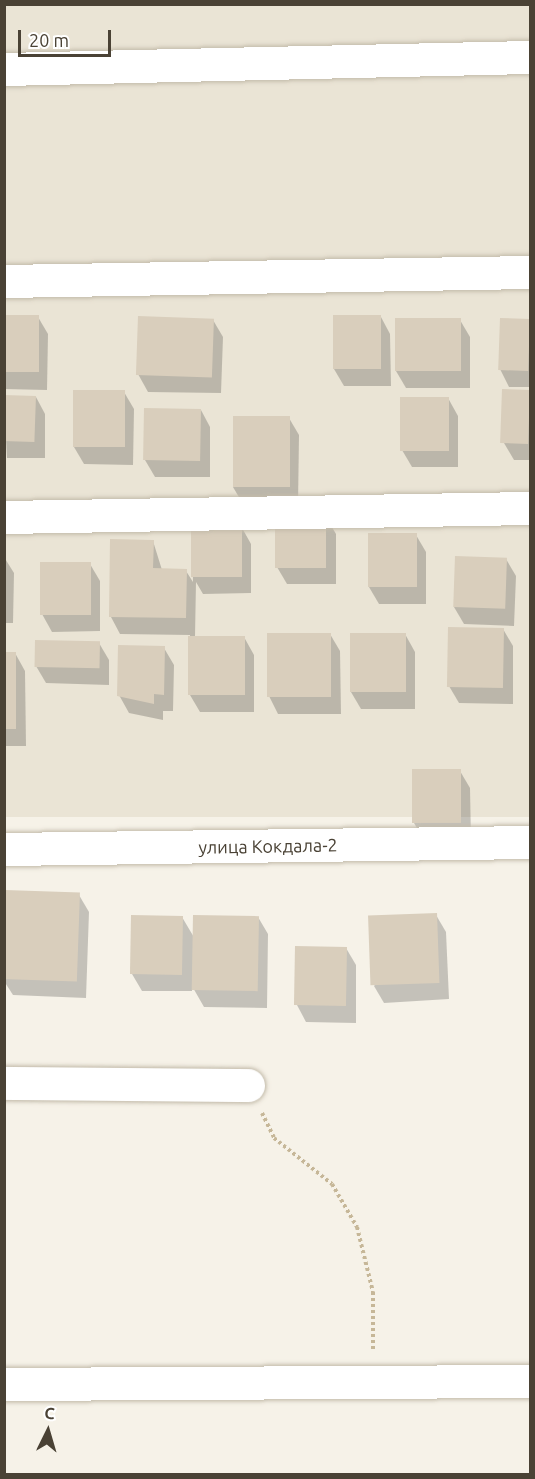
<!DOCTYPE html>
<meta charset="utf-8">
<style>
body{margin:0}
#map{position:relative;width:535px;height:1479px;overflow:hidden;background:#f6f2e8;font-family:Ubuntu,sans-serif}
div>[style]{position:absolute}
.residential>*{inset:0;background:#eae4d5;transform-origin:0 0}
.shadow>*{inset:0;background:#0003}
.building>*{inset:0;background:#d9cebc;transform-origin:0 0}
.path>*{height:4px;margin-top:-2px;transform-origin:0;background:repeating-linear-gradient(90deg,#c6b798 0 3px,transparent 0 6px)}
.roads{filter:drop-shadow(0 0 2px #c2baa9) drop-shadow(0 0 2px #c2baa9)}
.minor>*{height:33px;margin:-16.5px;padding:0 16.5px;transform-origin:16.5px;border-radius:16.5px;background:#fff}
span{translate:-50% -50%;white-space:nowrap;text-align:center;line-height:1.15;-webkit-text-stroke:5px #fff;paint-order:stroke}
.street-label{font-size:18px;color:#4a4235}
.frame{position:absolute;inset:0;border:6px solid #4a4235;pointer-events:none}
.north{position:absolute;left:18px;top:1401px;width:60px;height:60px;-webkit-text-stroke:4px #fff;paint-order:stroke;rotate:5deg;font-size:16px;font-weight:700;line-height:24px;text-align:center;color:#4a4235}
.north::after{content:'';display:block;margin:auto;width:21px;height:27px;background:#4a4235;clip-path:polygon(50% 0,100% 100%,50% 72%,0 100%)}
.scale{position:absolute;left:18px;top:30px;width:93px;height:27px;box-sizing:border-box;border:3px solid #4a4235;border-top:0;padding-left:8px;font-size:18px;line-height:21px;white-space:nowrap;color:#4a4235;-webkit-text-stroke:4px #fff;paint-order:stroke}
</style>
<div id="map">
<div class="residential">
<div style="left:4px;top:5px;width:526px;height:812px"></div>
</div>
<div class="shadow">
<div style="clip-path:polygon(4px 316px,38px 317px,48px 334px,47px 390px,4px 389px)"></div>
<div style="clip-path:polygon(381px 317px,390px 334px,391px 386px,344px 386px,334px 369px)"></div>
<div style="clip-path:polygon(213px 320px,223px 337px,221px 393px,148px 392px,138px 374px)"></div>
<div style="clip-path:polygon(460px 320px,470px 337px,470px 388px,406px 388px,396px 371px)"></div>
<div style="clip-path:polygon(501px 320px,530px 321px,530px 387px,509px 387px,500px 369px)"></div>
<div style="clip-path:polygon(504px 391px,530px 391px,530px 460px,514px 460px,504px 443px)"></div>
<div style="clip-path:polygon(75px 392px,124px 392px,134px 409px,133px 465px,84px 464px,74px 447px)"></div>
<div style="clip-path:polygon(4px 397px,36px 397px,45px 414px,45px 458px,7px 458px)"></div>
<div style="clip-path:polygon(448px 398px,458px 416px,458px 467px,412px 467px,402px 450px)"></div>
<div style="clip-path:polygon(201px 410px,210px 427px,210px 477px,155px 477px,145px 460px)"></div>
<div style="clip-path:polygon(289px 418px,299px 435px,298px 505px,243px 504px,233px 487px)"></div>
<div style="clip-path:polygon(326px 517px,336px 534px,336px 584px,287px 584px,277px 567px)"></div>
<div style="clip-path:polygon(241px 526px,251px 544px,251px 593px,203px 594px,196px 582px,195px 637px,244px 637px,254px 655px,254px 712px,200px 712px,190px 695px,190px 635px,120px 634px,111px 617px,153px 541px,162px 570px,186px 571px,193px 582px,192px 527px)"></div>
<div style="clip-path:polygon(416px 535px,426px 552px,426px 604px,379px 604px,369px 587px)"></div>
<div style="clip-path:polygon(4px 557px,14px 573px,13px 623px,4px 623px)"></div>
<div style="clip-path:polygon(506px 559px,516px 576px,514px 626px,464px 624px,454px 607px)"></div>
<div style="clip-path:polygon(90px 564px,100px 581px,100px 631px,52px 632px,42px 614px)"></div>
<div style="clip-path:polygon(503px 629px,513px 646px,513px 704px,459px 703px,449px 686px)"></div>
<div style="clip-path:polygon(330px 634px,340px 651px,341px 714px,278px 714px,269px 696px)"></div>
<div style="clip-path:polygon(405px 634px,415px 652px,415px 709px,361px 709px,351px 692px)"></div>
<div style="clip-path:polygon(99px 643px,109px 660px,109px 685px,46px 683px,36px 666px)"></div>
<div style="clip-path:polygon(164px 648px,174px 665px,173px 711px,163px 711px,163px 720px,129px 713px,119px 695px)"></div>
<div style="clip-path:polygon(15px 653px,25px 671px,26px 746px,4px 746px,4px 654px)"></div>
<div style="clip-path:polygon(460px 771px,470px 788px,471px 840px,424px 840px,414px 823px)"></div>
<div style="clip-path:polygon(6px 892px,79px 895px,89px 912px,86px 998px,13px 995px,4px 981px)"></div>
<div style="clip-path:polygon(436px 915px,446px 932px,449px 999px,384px 1003px,374px 986px)"></div>
<div style="clip-path:polygon(182px 917px,195px 939px,258px 917px,268px 934px,267px 1008px,204px 1007px,192px 986px,192px 991px,142px 991px,132px 974px)"></div>
<div style="clip-path:polygon(346px 948px,356px 965px,356px 1023px,306px 1022px,297px 1005px)"></div>
</div>
<div class="building">
<div style="left:4px;top:315px;width:35px;height:57px"></div>
<div style="left:333px;top:315px;width:48px;height:54px"></div>
<div style="left:138px;top:316px;width:76px;height:59px;rotate:2deg"></div>
<div style="left:395px;top:318px;width:66px;height:53px"></div>
<div style="left:500px;top:318px;width:30px;height:52px;rotate:2deg"></div>
<div style="left:502px;top:389px;width:28px;height:54px;rotate:2deg"></div>
<div style="left:73px;top:390px;width:52px;height:57px"></div>
<div style="left:4px;top:395px;width:32px;height:46px;rotate:2deg"></div>
<div style="left:400px;top:397px;width:49px;height:54px"></div>
<div style="left:144px;top:408px;width:57px;height:52px;rotate:1deg"></div>
<div style="left:233px;top:416px;width:57px;height:71px"></div>
<div style="left:275px;top:515px;width:51px;height:53px"></div>
<div style="left:191px;top:525px;width:51px;height:52px"></div>
<div style="left:368px;top:533px;width:49px;height:54px"></div>
<div style="clip-path:polygon(110px 539px,154px 540px,153px 568px,187px 569px,186px 618px,109px 617px)"></div>
<div style="left:455px;top:556px;width:52px;height:51px;rotate:2deg"></div>
<div style="left:91px;top:562px;width:53px;height:51px;rotate:90deg"></div>
<div style="left:448px;top:627px;width:56px;height:60px;rotate:1deg"></div>
<div style="left:267px;top:633px;width:64px;height:64px"></div>
<div style="left:350px;top:633px;width:56px;height:59px"></div>
<div style="left:188px;top:636px;width:57px;height:59px"></div>
<div style="left:35px;top:640px;width:65px;height:27px;rotate:1deg"></div>
<div style="clip-path:polygon(118px 645px,165px 646px,164px 695px,154px 694px,154px 704px,117px 696px)"></div>
<div style="left:4px;top:652px;width:12px;height:77px"></div>
<div style="left:412px;top:769px;width:49px;height:54px"></div>
<div style="left:5px;top:890px;width:75px;height:89px;rotate:2deg"></div>
<div style="left:437px;top:913px;width:70px;height:69px;rotate:88deg"></div>
<div style="left:131px;top:915px;width:52px;height:59px;rotate:1deg"></div>
<div style="left:193px;top:915px;width:66px;height:75px;rotate:1deg"></div>
<div style="left:295px;top:946px;width:52px;height:59px;rotate:1deg"></div>
</div>
<div class="path">
<div style="left:262px;top:1113px;width:28px;rotate:64deg"></div>
<div style="left:274px;top:1138px;width:74px;rotate:38.4deg"></div>
<div style="left:332px;top:1184px;width:50px;rotate:59.8deg"></div>
<div style="left:357px;top:1227px;width:67px;rotate:76.2deg"></div>
<div style="left:373px;top:1292px;width:59px;rotate:90deg"></div>
</div>
<div class="roads">
<div class="minor">
<div style="left:4px;top:69px;width:526px;rotate:-1.31deg"></div>
<div style="left:4px;top:281px;width:526px;rotate:-0.98deg"></div>
<div style="left:4px;top:517px;width:526px;rotate:-0.98deg"></div>
<div style="left:4px;top:849px;width:526px;rotate:-0.76deg"></div>
<div style="left:4px;top:1083px;width:244px;rotate:0.5deg"></div>
<div style="left:4px;top:1384px;width:526px;rotate:-0.33deg"></div>
</div>
</div>
<div class="street-label">
<span style="left:268px;top:846px;rotate:-1deg">улица Кокдала-2</span>
</div>
<div class="frame"></div>
<div class="north">С</div>
<div class="scale">20 m</div>
</div>
